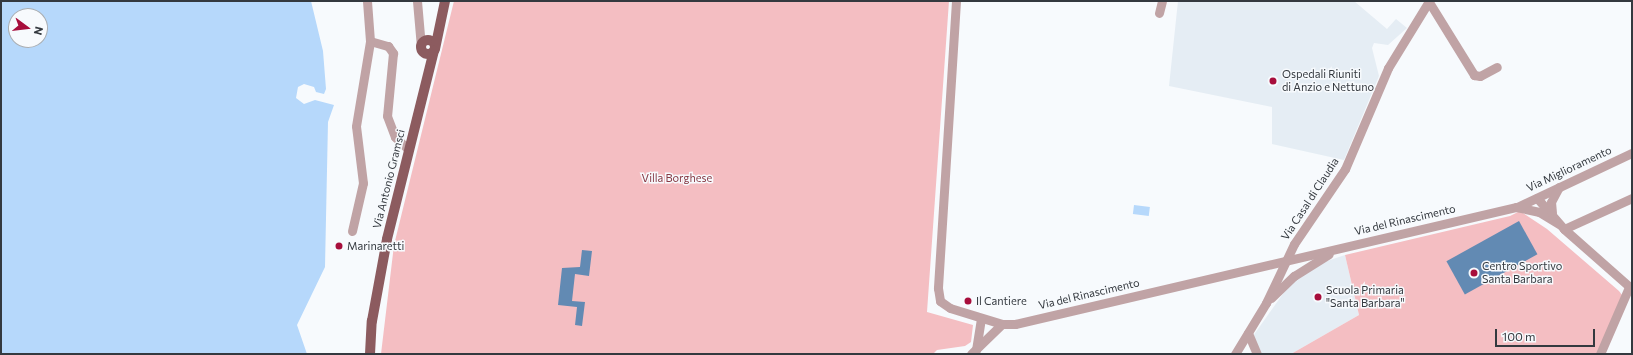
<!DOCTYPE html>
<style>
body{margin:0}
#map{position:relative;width:1633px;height:355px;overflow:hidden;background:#f7fafd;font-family:Commissioner,sans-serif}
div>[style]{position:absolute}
.built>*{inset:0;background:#e5edf4}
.green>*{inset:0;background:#f4bec2}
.water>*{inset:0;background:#b6d8fb;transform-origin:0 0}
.building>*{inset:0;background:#628ab3;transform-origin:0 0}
.minor>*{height:9px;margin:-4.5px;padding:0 4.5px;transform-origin:4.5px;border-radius:4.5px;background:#c0a3a5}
.major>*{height:10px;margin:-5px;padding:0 5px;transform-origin:5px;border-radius:5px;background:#8c5b5f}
.major>.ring{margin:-5px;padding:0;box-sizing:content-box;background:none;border:10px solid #8c5b5f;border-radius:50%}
.dots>*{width:11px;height:11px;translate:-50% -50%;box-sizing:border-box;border:2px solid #f7fafd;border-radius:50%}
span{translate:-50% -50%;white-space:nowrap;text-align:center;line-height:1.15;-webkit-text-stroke:3px #f7fafd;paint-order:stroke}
.poi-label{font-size:11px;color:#34393f}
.left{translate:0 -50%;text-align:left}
.street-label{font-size:11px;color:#34393f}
.park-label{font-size:11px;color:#873a45}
.frame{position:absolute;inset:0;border:2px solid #34393f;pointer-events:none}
.north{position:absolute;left:8px;top:8px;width:40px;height:40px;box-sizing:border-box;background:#f7fafd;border:1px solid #a9adb1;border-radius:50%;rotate:105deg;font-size:11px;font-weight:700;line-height:16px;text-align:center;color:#34393f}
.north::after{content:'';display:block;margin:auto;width:14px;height:18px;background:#a70e3c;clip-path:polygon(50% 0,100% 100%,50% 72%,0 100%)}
.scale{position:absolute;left:1495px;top:329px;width:100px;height:18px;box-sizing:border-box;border:2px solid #34393f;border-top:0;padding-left:5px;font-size:12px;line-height:14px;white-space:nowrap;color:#34393f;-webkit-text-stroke:3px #f7fafd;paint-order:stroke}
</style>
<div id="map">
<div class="built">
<div style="clip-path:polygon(1178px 1px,1354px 1px,1387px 29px,1396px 19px,1407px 28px,1388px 45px,1374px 43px,1372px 48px,1379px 76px,1344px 160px,1272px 144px,1272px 107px,1169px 86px)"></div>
<div style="clip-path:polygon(1345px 255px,1359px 315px,1291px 354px,1262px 354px,1253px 336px,1290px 284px,1312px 266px)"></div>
</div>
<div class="green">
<div style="clip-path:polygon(454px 1px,949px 1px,927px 312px,973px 325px,971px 342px,965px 346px,937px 350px,933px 354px,381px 354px,394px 245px)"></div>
<div style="clip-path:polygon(1520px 211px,1547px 229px,1619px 291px,1622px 295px,1599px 354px,1291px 354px,1359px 315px,1345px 255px,1510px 216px)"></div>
</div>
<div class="water">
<div style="clip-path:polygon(evenodd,1px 1px,311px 1px,323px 51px,326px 89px,324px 94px,316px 92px,314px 87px,304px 84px,298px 87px,296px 98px,304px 104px,315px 100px,334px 105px,328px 122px,325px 267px,297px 325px,307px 354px,1px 354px,1px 1px,16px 16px,40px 16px,40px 40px,16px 40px,16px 16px)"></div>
<div style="left:1134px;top:205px;width:16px;height:9px;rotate:7deg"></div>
</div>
<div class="building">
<div style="left:1519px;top:221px;width:38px;height:83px;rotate:61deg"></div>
<div style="clip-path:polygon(582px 250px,592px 251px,589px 276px,575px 274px,572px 301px,585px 302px,582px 326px,575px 325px,577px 307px,558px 305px,562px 268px,580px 267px)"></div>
</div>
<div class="minor">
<div style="left:417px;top:1px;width:46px;rotate:85deg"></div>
<div style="left:956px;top:1px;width:288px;rotate:93.6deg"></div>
<div style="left:938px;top:288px;width:13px;rotate:81deg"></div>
<div style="left:940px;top:301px;width:12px;rotate:35deg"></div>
<div style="left:950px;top:308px;width:54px;rotate:17.1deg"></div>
<div style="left:1002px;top:324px;width:13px"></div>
<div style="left:1015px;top:324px;width:514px;rotate:-13.14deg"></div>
<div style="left:1516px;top:207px;width:24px;rotate:12deg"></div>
<div style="left:1539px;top:212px;width:23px;rotate:31deg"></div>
<div style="left:1429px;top:2px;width:86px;rotate:58.3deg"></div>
<div style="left:1474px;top:75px;width:6px;rotate:9deg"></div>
<div style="left:1480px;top:76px;width:19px;rotate:-28deg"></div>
<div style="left:1159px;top:13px;width:12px;rotate:-76deg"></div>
<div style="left:370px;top:41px;width:19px;rotate:16deg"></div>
<div style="left:388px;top:46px;width:9px;rotate:54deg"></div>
<div style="left:393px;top:53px;width:63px;rotate:95.4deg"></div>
<div style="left:387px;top:116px;width:22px;rotate:69deg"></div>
<div style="left:395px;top:137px;width:18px;rotate:43deg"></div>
<div style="left:1537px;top:198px;width:41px;rotate:48.9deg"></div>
<div style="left:1564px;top:229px;width:91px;rotate:41.4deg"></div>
<div style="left:1517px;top:207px;width:127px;rotate:-25.2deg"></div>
<div style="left:1552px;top:213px;width:11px;rotate:-95deg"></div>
<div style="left:1551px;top:202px;width:17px;rotate:-62deg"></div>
<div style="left:1564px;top:229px;width:75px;rotate:-24.5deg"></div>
<div style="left:352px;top:231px;width:49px;rotate:-77.1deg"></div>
<div style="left:363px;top:183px;width:57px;rotate:-97deg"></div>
<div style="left:356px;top:126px;width:86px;rotate:-80.6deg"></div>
<div style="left:370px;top:41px;width:40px;rotate:-94.3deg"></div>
<div style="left:1271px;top:298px;width:32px;rotate:-44deg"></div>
<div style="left:1294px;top:276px;width:41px;rotate:-32.2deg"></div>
<div style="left:1248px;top:333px;width:23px;rotate:67deg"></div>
<div style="left:976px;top:350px;width:32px;rotate:-81deg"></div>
<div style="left:971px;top:354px;width:43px;rotate:-44.1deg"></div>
<div style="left:1235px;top:354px;width:60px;rotate:-58.7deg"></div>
<div style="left:1266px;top:303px;width:65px;rotate:-64.6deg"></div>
<div style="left:1294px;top:244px;width:91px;rotate:-55.8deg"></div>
<div style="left:1345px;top:169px;width:110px;rotate:-66.9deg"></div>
<div style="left:1388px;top:68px;width:79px;rotate:-58.5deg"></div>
<div style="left:1600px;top:354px;width:73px;rotate:-66.6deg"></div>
</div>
<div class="major">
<div class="ring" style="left:421px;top:40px;width:4px;height:4px"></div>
<div style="left:435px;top:49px;width:49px;rotate:-78.2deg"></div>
<div style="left:370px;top:354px;width:33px;rotate:-87deg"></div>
<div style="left:372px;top:321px;width:83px;rotate:-79.6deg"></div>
<div style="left:387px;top:239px;width:194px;rotate:-76deg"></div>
</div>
<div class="dots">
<div style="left:1273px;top:81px;background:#a70e3c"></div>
<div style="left:339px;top:246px;background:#a70e3c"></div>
<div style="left:1474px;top:273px;background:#a70e3c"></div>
<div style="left:1318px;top:297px;background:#a70e3c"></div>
<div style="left:968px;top:301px;background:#a70e3c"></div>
</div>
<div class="poi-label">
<span class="left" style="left:1282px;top:81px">Ospedali Riuniti<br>di Anzio e Nettuno</span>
<span class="left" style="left:347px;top:246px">Marinaretti</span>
<span class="left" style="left:1482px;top:273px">Centro Sportivo<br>Santa Barbara</span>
<span class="left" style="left:1326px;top:297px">Scuola Primaria<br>"Santa Barbara"</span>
<span class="left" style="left:976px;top:301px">Il Cantiere</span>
</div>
<div class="street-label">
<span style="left:1569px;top:169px;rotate:-25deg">Via Miglioramento</span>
<span style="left:389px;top:179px;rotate:-76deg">Via Antonio Gramsci</span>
<span style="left:1310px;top:199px;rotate:-57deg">Via Casal di Claudia</span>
<span style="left:1405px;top:220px;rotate:-13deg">Via del Rinascimento</span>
<span style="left:1089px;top:294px;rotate:-13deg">Via del Rinascimento</span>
</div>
<div class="park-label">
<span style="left:677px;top:178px">Villa Borghese</span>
</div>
<div class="frame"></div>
<div class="north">N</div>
<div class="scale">100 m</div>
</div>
